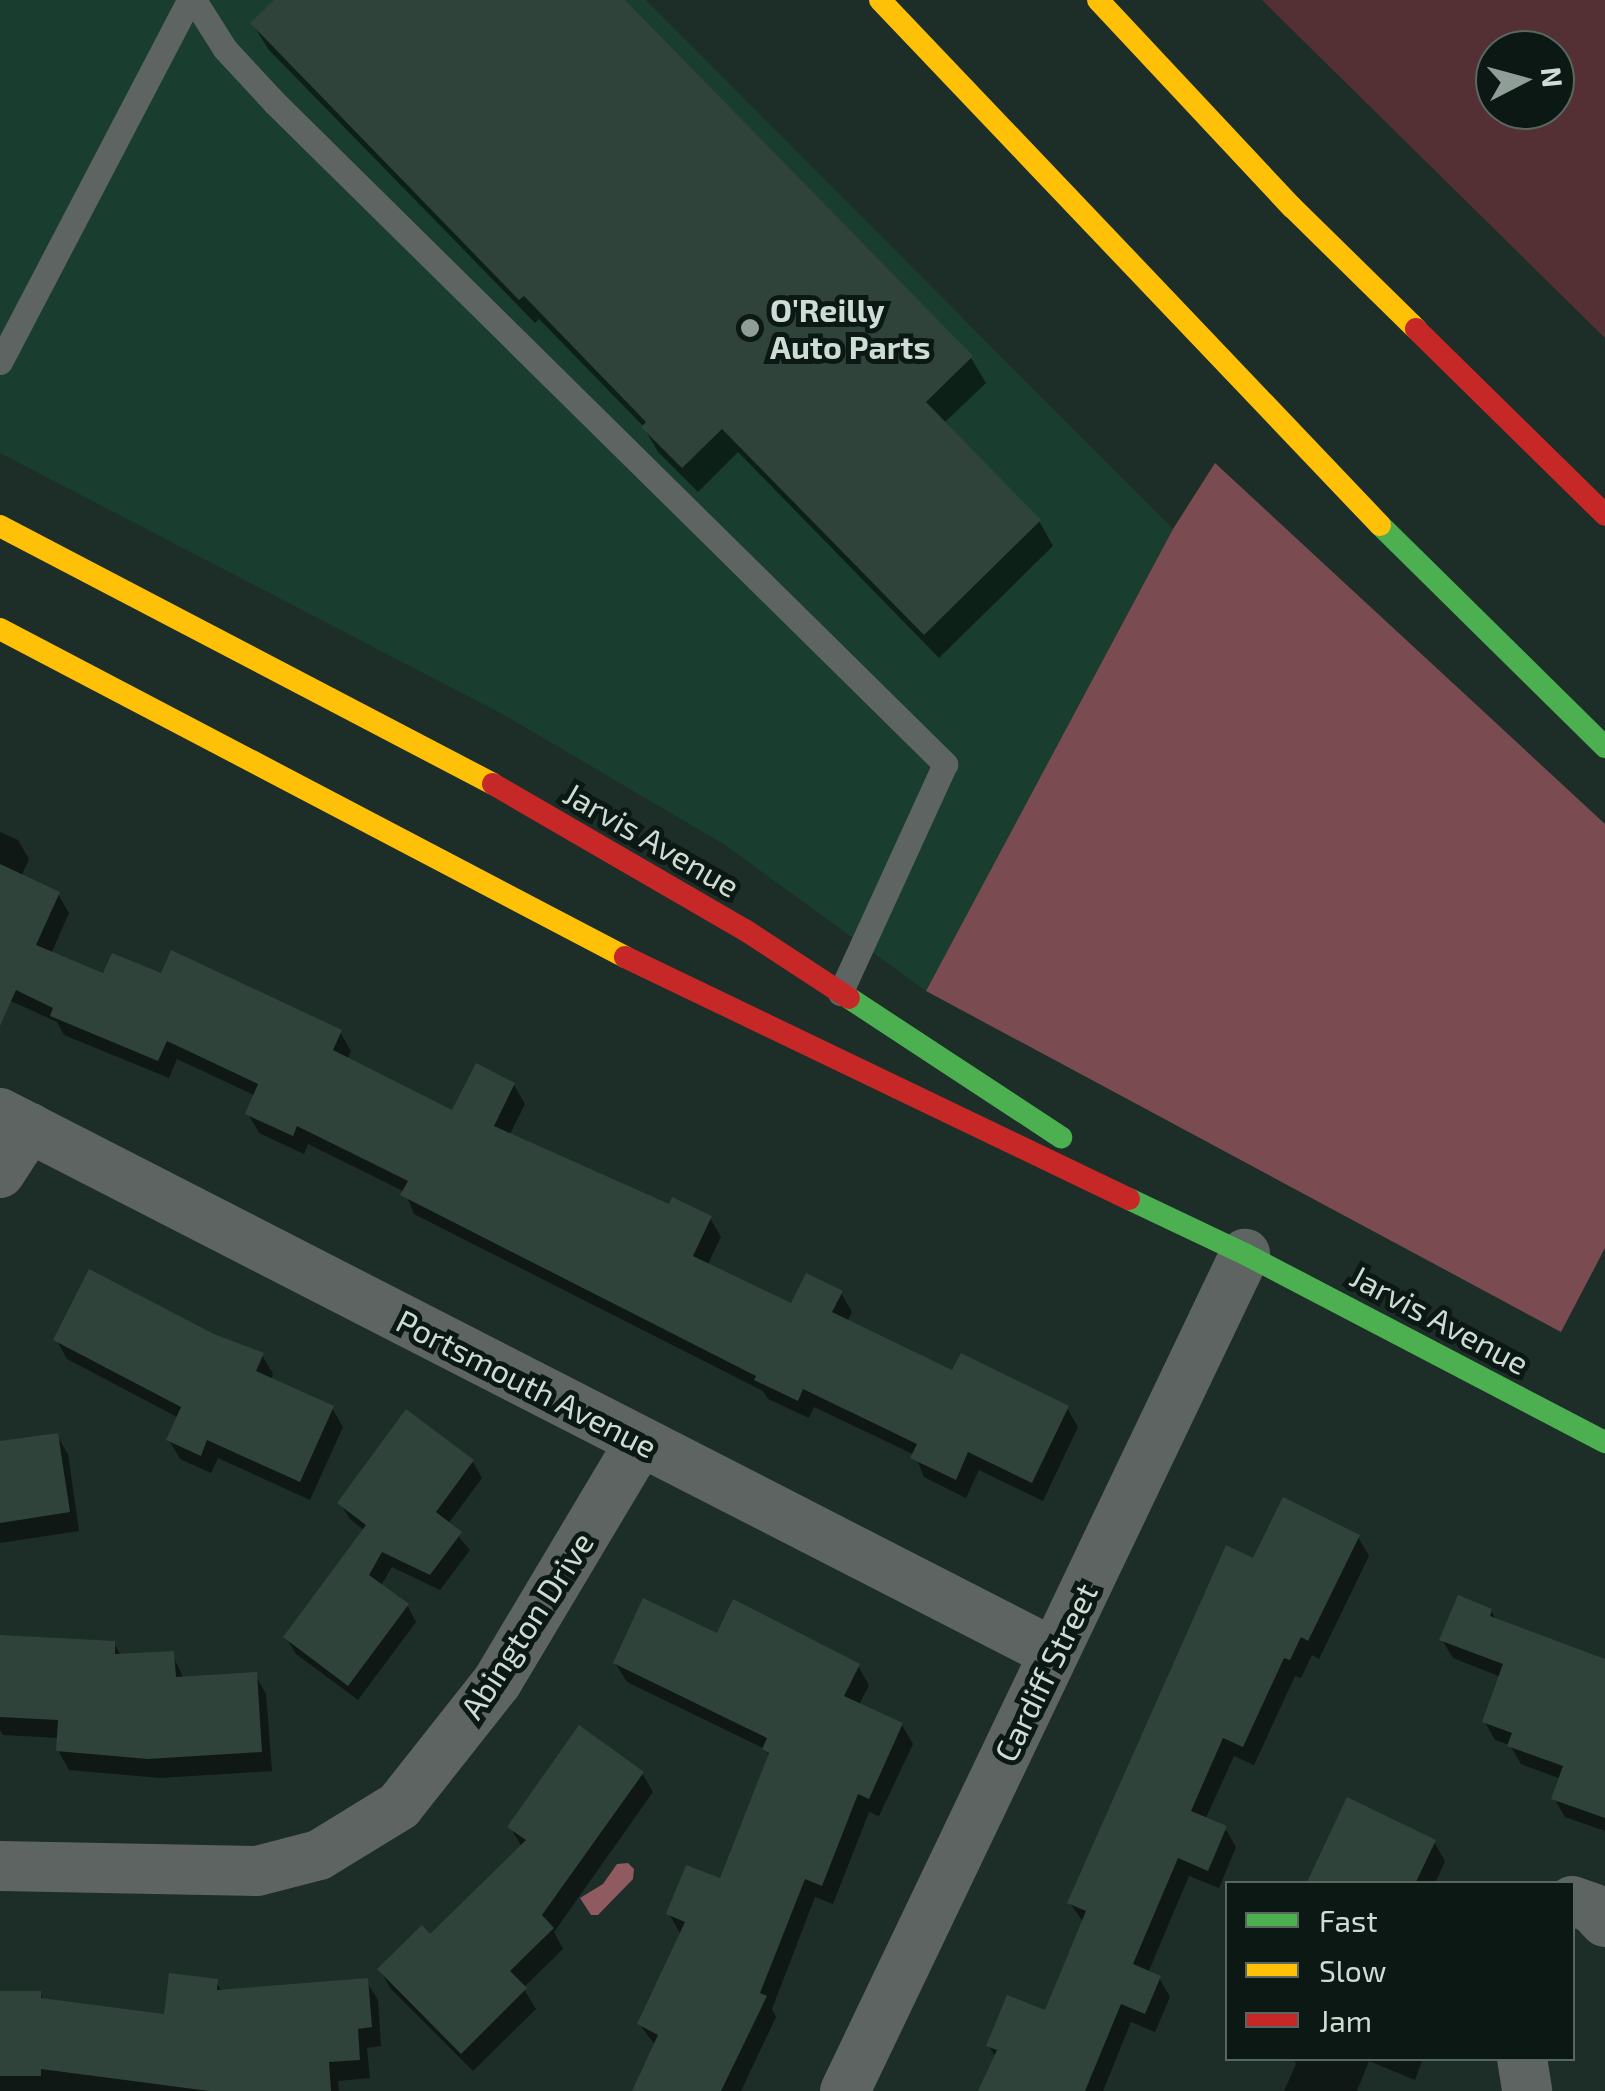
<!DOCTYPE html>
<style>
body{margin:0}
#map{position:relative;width:1605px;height:2091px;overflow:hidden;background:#1d2d27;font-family:"Exo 2",sans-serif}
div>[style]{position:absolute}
.built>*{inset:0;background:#193d2e}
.green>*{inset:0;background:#543035}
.forest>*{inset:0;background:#7a4c51}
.water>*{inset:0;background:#8f5b60}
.shadow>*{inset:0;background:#0007}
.building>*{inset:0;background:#2f433b}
.lane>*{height:25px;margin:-12.5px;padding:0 12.5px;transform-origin:12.5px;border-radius:12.5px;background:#5e6462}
.street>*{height:50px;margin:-25px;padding:0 25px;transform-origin:25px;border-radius:25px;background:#5e6462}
.fast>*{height:22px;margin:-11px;padding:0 11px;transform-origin:11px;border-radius:11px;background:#4caf50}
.slow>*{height:22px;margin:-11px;padding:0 11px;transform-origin:11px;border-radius:11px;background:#ffc107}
.jam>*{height:22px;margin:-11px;padding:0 11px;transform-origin:11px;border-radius:11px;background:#c62828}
.dots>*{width:28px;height:28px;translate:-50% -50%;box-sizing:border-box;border:5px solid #0c1813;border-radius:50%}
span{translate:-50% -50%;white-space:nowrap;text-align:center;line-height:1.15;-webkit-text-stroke:10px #0c1813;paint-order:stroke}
.poi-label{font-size:32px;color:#cdddd5;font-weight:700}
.left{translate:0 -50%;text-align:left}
.street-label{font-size:32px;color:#cdddd5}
.legend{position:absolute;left:1225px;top:1881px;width:350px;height:180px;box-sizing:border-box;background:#0c1813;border:2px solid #596761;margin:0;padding:12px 18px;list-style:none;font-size:30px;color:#cdddd5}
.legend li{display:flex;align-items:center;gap:20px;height:50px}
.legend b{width:50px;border:2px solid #596761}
.north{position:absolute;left:1475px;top:30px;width:100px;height:100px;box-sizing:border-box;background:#0c1813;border:2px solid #596761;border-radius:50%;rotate:84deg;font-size:28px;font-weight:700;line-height:40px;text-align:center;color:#cdddd5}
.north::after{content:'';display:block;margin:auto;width:35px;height:45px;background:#8f9f98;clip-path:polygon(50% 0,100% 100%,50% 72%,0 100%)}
</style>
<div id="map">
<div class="built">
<div style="clip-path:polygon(0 0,646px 0,1173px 529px,926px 991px,725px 845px,506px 716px,0 453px)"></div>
</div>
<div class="green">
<div style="clip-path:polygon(evenodd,1262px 0,1605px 0,1605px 338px,1262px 0,1495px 50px,1555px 50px,1555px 110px,1495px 110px,1495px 50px)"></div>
</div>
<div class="forest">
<div style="clip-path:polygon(1215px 463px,1605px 824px,1605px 1248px,1561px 1332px,926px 991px,1173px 529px)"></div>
</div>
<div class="water">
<div style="clip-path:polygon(628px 1863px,634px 1869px,633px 1879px,598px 1915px,591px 1915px,580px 1898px,603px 1884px,617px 1864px)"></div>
</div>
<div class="shadow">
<div style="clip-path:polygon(278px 0,622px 0,971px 358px,986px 383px,943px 424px,1039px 521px,1053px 546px,939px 658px,738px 452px,698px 492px,658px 452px,643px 426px,539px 319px,535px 323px,268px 49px,253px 24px)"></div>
<div style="clip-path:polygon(0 832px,18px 840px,29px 859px,21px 877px,58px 894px,69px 913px,51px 954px,105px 976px,162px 977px,340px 1032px,351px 1051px,347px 1060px,453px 1113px,514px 1085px,525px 1104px,509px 1136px,670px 1208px,710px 1218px,721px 1237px,707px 1266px,793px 1306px,841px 1293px,852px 1312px,847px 1322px,954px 1373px,1067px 1408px,1078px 1427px,1043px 1501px,979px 1470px,966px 1498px,924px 1477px,915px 1455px,814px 1407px,809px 1418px,768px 1399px,763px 1391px,414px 1214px,405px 1192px,308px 1144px,304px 1154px,259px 1133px,248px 1114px,256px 1096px,177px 1059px,169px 1078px,64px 1035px,57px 1022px,0 996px)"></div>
<div style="clip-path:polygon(213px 1336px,262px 1355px,273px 1374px,271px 1380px,332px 1408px,343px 1427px,310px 1500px,218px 1458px,211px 1473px,180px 1459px,169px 1440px,179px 1418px,67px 1359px,56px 1339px)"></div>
<div style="clip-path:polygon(56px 1435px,68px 1454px,79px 1531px,0 1543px,0 1444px)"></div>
<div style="clip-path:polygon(473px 1462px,482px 1478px,448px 1524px,470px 1550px,440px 1590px,392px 1567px,380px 1587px,407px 1605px,416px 1622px,358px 1700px,296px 1654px,286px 1637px,365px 1531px,350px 1519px,340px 1503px)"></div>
<div style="clip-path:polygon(1358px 1537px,1369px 1556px,1319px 1659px,1312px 1655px,1301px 1678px,1295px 1676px,1254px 1765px,1234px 1756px,1205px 1820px,1225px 1828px,1236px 1847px,1219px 1888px,1189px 1876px,1148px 1973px,1159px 1978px,1170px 1997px,1155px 2032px,1131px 2022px,1103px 2091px,981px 2091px,996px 2058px,989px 2046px,1047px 2013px,1084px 1923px,1070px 1903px,1255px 1561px)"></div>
<div style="clip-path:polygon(1491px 1611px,1497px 1621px,1605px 1662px,1605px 1831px,1565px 1817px,1554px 1798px,1561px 1779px,1521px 1764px,1510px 1745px,1495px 1740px,1485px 1722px,1501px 1677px,1453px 1658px,1442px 1640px)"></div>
<div style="clip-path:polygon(719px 1636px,858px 1666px,869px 1685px,859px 1705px,902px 1725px,913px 1744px,879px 1816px,869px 1812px,833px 1904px,815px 1897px,772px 2009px,776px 2017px,741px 2091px,635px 2091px,656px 2046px,639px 2024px,680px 1933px,669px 1914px,722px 1882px,770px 1758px,765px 1749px,627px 1682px,615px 1663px)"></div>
<div style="clip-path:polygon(0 1638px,114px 1643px,121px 1656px,172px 1654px,184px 1679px,255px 1675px,266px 1694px,272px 1771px,160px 1778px,69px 1770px,58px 1750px,59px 1738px,3px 1735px,0 1730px)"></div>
<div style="clip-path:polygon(642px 1773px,653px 1792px,554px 1932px,563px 1949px,523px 1988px,536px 2009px,473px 2071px,391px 1989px,380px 1970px,430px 1937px,522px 1847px,510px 1827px)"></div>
<div style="clip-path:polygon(1434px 1842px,1445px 1861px,1435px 1884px,1309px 1884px)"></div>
<div style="clip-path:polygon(366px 1981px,378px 2000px,381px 2046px,367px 2048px,370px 2078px,338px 2081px,339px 2091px,0 2091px,0 1994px,40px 1993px,44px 2001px,166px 2017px,216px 1982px,222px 1992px)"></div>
<div style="clip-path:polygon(1293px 2058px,1423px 2058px,1415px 2080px,1369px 2061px,1357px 2091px,1284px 2091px,1296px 2064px)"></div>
</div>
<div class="building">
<div style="clip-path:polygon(274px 0,625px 0,973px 356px,926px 402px,1041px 520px,924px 635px,722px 429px,682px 468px,641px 427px,646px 422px,524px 296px,519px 300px,250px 23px)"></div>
<div style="clip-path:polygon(0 864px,60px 892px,36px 945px,103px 973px,112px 953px,161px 973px,171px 950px,342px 1030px,333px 1050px,452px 1110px,476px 1063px,515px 1083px,494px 1126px,669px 1204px,672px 1197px,712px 1216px,693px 1256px,791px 1303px,806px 1273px,843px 1291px,832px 1312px,952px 1370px,961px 1353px,1069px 1406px,1032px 1483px,968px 1452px,956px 1480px,910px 1458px,917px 1444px,803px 1389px,798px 1401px,754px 1380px,756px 1376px,400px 1195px,408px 1181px,297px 1126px,293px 1136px,245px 1114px,258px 1084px,167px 1041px,158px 1061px,50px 1016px,53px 1008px,16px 990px,0 1026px)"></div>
<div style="clip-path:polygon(89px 1269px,214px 1334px,264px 1353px,256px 1371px,334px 1406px,300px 1482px,207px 1440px,201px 1456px,166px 1440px,181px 1407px,53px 1340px)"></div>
<div style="clip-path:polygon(406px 1409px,474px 1460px,436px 1512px,462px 1532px,430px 1575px,382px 1552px,369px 1575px,409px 1604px,348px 1686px,283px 1637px,366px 1525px,337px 1503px)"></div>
<div style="clip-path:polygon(58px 1433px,70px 1512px,0 1523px,0 1441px)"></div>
<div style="clip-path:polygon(1283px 1497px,1360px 1535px,1308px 1641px,1301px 1637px,1290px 1660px,1284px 1658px,1243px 1747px,1223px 1738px,1191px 1811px,1227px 1826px,1208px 1871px,1178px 1858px,1133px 1964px,1161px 1976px,1145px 2014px,1121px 2004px,1085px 2091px,978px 2091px,997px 2050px,986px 2046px,1007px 1995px,1045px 2010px,1086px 1911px,1067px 1903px,1226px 1545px,1253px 1558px)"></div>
<div style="clip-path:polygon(1458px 1595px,1492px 1609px,1490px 1616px,1605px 1659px,1605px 1818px,1551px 1799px,1563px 1766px,1507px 1746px,1512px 1733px,1482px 1722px,1503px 1664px,1439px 1640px)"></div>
<div style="clip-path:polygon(643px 1598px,717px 1633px,733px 1599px,860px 1664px,844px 1696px,903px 1723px,869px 1799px,858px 1794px,822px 1886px,805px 1879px,760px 1993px,767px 1996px,721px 2091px,632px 2091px,658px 2035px,637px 2024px,685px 1922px,666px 1914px,686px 1865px,720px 1878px,769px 1753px,762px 1749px,767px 1738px,613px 1663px)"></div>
<div style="clip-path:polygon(0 1635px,115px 1641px,115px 1654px,174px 1651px,176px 1677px,257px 1672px,262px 1752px,148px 1759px,56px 1751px,58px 1720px,0 1717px)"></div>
<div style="clip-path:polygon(579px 1725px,644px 1772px,542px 1915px,554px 1928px,510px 1971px,527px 1988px,461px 2054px,377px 1969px,422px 1925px,430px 1934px,526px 1840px,507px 1827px)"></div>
<div style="clip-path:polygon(1347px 1797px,1436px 1840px,1415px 1884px,1306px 1884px)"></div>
<div style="clip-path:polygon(169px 1973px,218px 1979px,217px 1990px,368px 1978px,372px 2027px,358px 2029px,360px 2060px,329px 2062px,331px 2091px,209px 2091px,41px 2069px,41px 2076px,0 2076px,0 1991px,41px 1991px,41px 1998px,164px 2014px)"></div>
</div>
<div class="lane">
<div style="left:194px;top:0;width:58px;rotate:57.7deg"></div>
<div style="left:225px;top:49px;width:72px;rotate:47.2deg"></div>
<div style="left:274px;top:102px;width:943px;rotate:44.61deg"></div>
<div style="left:945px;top:764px;width:252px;rotate:114.6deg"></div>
<div style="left:0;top:362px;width:408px;rotate:-62.4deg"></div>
</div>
<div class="street">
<div style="left:0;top:1113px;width:1184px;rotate:27.13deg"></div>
<div style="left:0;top:1173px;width:54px;rotate:-57.2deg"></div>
<div style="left:0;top:1866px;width:257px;rotate:1.1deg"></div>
<div style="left:257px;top:1871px;width:64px;rotate:-14.5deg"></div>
<div style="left:319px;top:1855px;width:94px;rotate:-31.5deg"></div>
<div style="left:399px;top:1806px;width:158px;rotate:-51.7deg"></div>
<div style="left:497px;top:1682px;width:279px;rotate:-59.2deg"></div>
<div style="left:1572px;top:1901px;width:21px;rotate:19deg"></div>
<div style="left:1592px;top:1908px;width:19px;rotate:47deg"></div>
<div style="left:1522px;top:2058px;width:33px;rotate:81deg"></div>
<div style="left:845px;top:2091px;width:928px;rotate:-64.46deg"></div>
</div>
<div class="fast">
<div style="left:1380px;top:525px;width:316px;rotate:44.6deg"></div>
<div style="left:849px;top:998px;width:254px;rotate:33.3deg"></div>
<div style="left:1129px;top:1199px;width:128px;rotate:25.4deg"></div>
<div style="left:1245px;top:1254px;width:406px;rotate:27.6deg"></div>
</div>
<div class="slow">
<div style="left:880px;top:0;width:725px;rotate:46.4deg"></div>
<div style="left:1098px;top:0;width:284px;rotate:46.9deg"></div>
<div style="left:1292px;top:207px;width:174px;rotate:44.5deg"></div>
<div style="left:0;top:526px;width:556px;rotate:27.62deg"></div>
<div style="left:0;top:629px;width:706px;rotate:27.69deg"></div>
</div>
<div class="jam">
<div style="left:1416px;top:329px;width:265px;rotate:44.5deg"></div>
<div style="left:493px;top:784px;width:291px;rotate:30.1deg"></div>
<div style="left:745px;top:930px;width:124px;rotate:33.2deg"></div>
<div style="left:625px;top:957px;width:559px;rotate:25.65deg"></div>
</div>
<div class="dots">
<div style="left:750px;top:328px;background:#8f9f98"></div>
</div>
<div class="poi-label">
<span class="left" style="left:770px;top:328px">O'Reilly<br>Auto Parts</span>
</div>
<div class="street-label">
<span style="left:652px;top:839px;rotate:30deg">Jarvis Avenue</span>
<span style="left:1440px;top:1319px;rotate:28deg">Jarvis Avenue</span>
<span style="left:527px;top:1383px;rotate:27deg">Portsmouth Avenue</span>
<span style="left:526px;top:1625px;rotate:-57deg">Abington Drive</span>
<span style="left:1045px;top:1672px;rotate:-64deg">Cardiff Street</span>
</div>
<ul class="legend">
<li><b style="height:12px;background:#4caf50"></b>Fast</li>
<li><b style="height:12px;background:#ffc107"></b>Slow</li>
<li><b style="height:12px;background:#c62828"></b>Jam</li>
</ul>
<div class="north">N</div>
</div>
